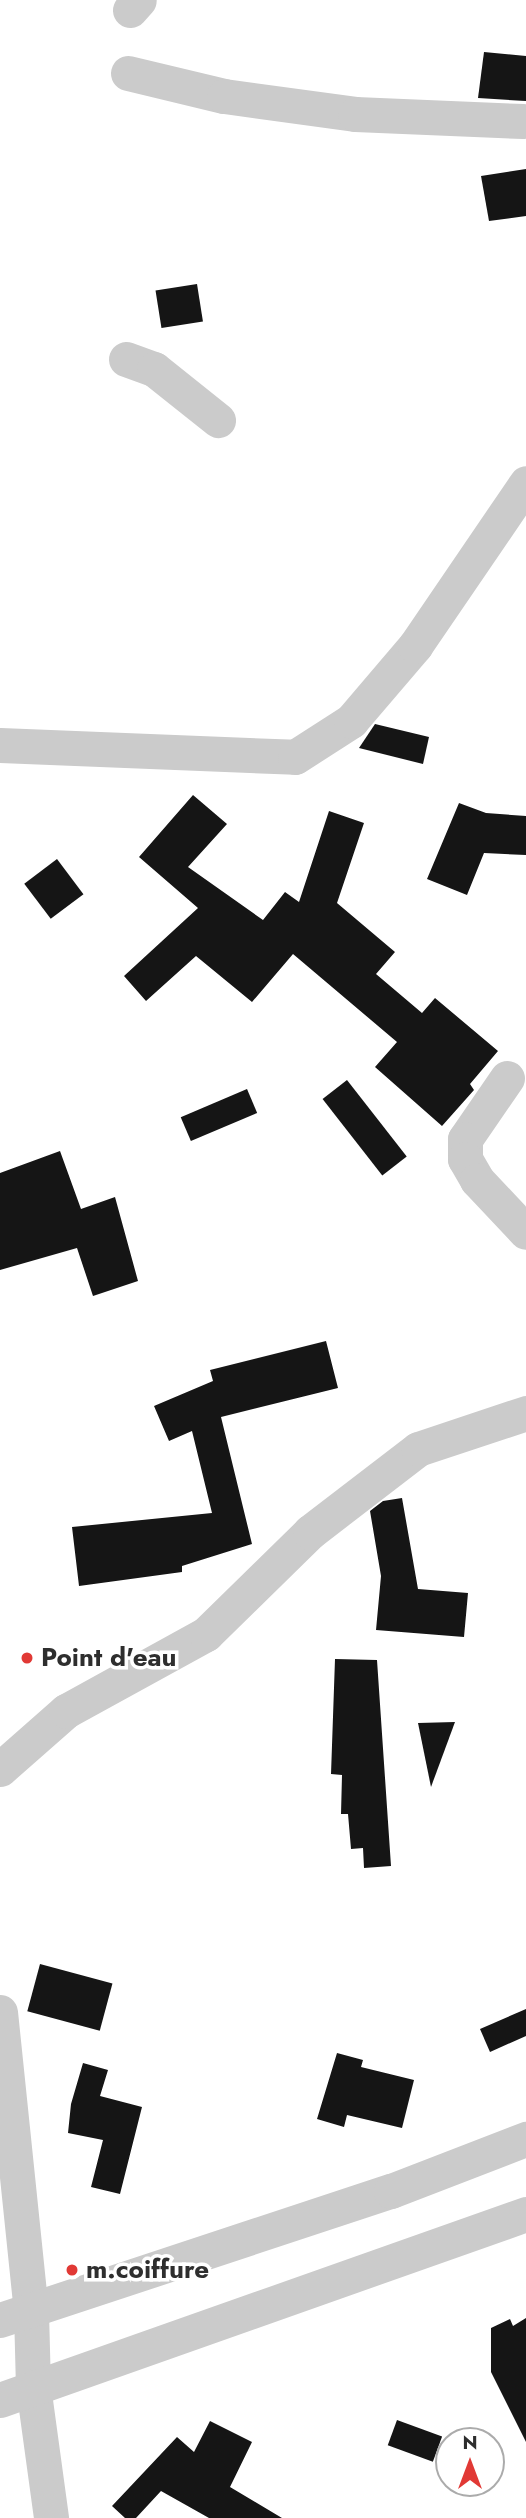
<!DOCTYPE html>
<style>
body{margin:0}
#map{position:relative;width:526px;height:2518px;overflow:hidden;background:#fff;font-family:Jost,sans-serif}
div>[style]{position:absolute}
.building>*{inset:0;background:#151515;transform-origin:0 0}
.minor>*{height:35px;margin:-17.5px;padding:0 17.5px;transform-origin:17.5px;border-radius:17.5px;background:#cbcbcb}
.dots>*{width:19px;height:19px;translate:-50% -50%;box-sizing:border-box;border:4px solid #fff;border-radius:50%}
span{translate:-50% -50%;white-space:nowrap;text-align:center;line-height:1.15;-webkit-text-stroke:7px #fff;paint-order:stroke}
.poi-label{font-size:26px;color:#2e2e2e;font-weight:700}
.left{translate:0 -50%;text-align:left}
.north{position:absolute;left:435px;top:2427px;width:70px;height:70px;box-sizing:border-box;background:#fff;border:2px solid #ababab;border-radius:50%;rotate:0deg;font-size:19px;font-weight:700;line-height:28px;text-align:center;color:#2e2e2e}
.north::after{content:'';display:block;margin:auto;width:24px;height:32px;background:#e13935;clip-path:polygon(50% 0,100% 100%,50% 72%,0 100%)}
</style>
<div id="map">
<div class="building">
<div style="clip-path:polygon(484px 52px,526px 56px,526px 101px,478px 98px)"></div>
<div style="clip-path:polygon(526px 169px,526px 216px,489px 221px,481px 176px)"></div>
<div style="left:197px;top:284px;width:38px;height:42px;rotate:81deg"></div>
<div style="clip-path:polygon(375px 724px,429px 737px,423px 764px,359px 748px)"></div>
<div style="clip-path:polygon(193px 795px,227px 824px,188px 867px,263px 920px,285px 892px,299px 902px,329px 811px,364px 823px,337px 903px,395px 952px,376px 974px,422px 1013px,435px 998px,498px 1051px,470px 1084px,474px 1090px,442px 1126px,375px 1067px,397px 1042px,293px 954px,252px 1002px,196px 956px,146px 1001px,124px 976px,198px 908px,139px 857px)"></div>
<div style="clip-path:polygon(459px 803px,486px 813px,526px 816px,526px 855px,484px 853px,467px 895px,427px 879px)"></div>
<div style="left:57px;top:859px;width:44px;height:41px;rotate:53deg"></div>
<div style="left:347px;top:1080px;width:97px;height:31px;rotate:52deg"></div>
<div style="left:247px;top:1089px;width:26px;height:72px;rotate:67deg"></div>
<div style="clip-path:polygon(60px 1151px,81px 1209px,115px 1197px,138px 1281px,93px 1296px,77px 1248px,0 1270px,0 1173px)"></div>
<div style="clip-path:polygon(326px 1341px,338px 1388px,221px 1417px,252px 1544px,182px 1566px,182px 1572px,79px 1586px,72px 1527px,212px 1513px,192px 1431px,169px 1441px,154px 1406px,213px 1381px,210px 1370px)"></div>
<div style="clip-path:polygon(402px 1498px,418px 1589px,468px 1593px,464px 1637px,376px 1630px,381px 1576px,370px 1511px,383px 1501px)"></div>
<div style="clip-path:polygon(335px 1659px,377px 1660px,391px 1866px,364px 1868px,363px 1848px,351px 1849px,348px 1814px,341px 1814px,342px 1775px,331px 1774px)"></div>
<div style="clip-path:polygon(455px 1722px,431px 1787px,418px 1723px)"></div>
<div style="left:40px;top:1964px;width:75px;height:49px;rotate:15deg"></div>
<div style="clip-path:polygon(526px 2009px,526px 2036px,490px 2052px,480px 2029px)"></div>
<div style="clip-path:polygon(337px 2053px,363px 2060px,361px 2067px,414px 2080px,402px 2128px,347px 2115px,344px 2127px,317px 2119px)"></div>
<div style="clip-path:polygon(83px 2063px,108px 2070px,100px 2096px,142px 2107px,120px 2194px,91px 2187px,103px 2140px,68px 2133px,71px 2104px)"></div>
<div style="clip-path:polygon(526px 2318px,526px 2442px,491px 2372px,491px 2328px,510px 2319px,513px 2326px)"></div>
<div style="left:397px;top:2420px;width:48px;height:27px;rotate:20deg"></div>
<div style="clip-path:polygon(210px 2421px,252px 2442px,230px 2487px,282px 2518px,209px 2518px,161px 2491px,136px 2518px,125px 2518px,112px 2506px,177px 2437px,194px 2452px)"></div>
</div>
<div class="minor">
<div style="left:130px;top:10px;width:13px;rotate:-48deg"></div>
<div style="left:128px;top:73px;width:99px;rotate:13.5deg"></div>
<div style="left:224px;top:96px;width:132px;rotate:7.8deg"></div>
<div style="left:355px;top:114px;width:168px;rotate:2.4deg"></div>
<div style="left:126px;top:359px;width:30px;rotate:20deg"></div>
<div style="left:154px;top:369px;width:82px;rotate:38.6deg"></div>
<div style="left:0;top:745px;width:295px;rotate:2.3deg"></div>
<div style="left:295px;top:757px;width:67px;rotate:-32.7deg"></div>
<div style="left:351px;top:721px;width:99px;rotate:-49.5deg"></div>
<div style="left:415px;top:646px;width:197px;rotate:-55.7deg"></div>
<div style="left:507px;top:1078px;width:74px;rotate:124.5deg"></div>
<div style="left:465px;top:1139px;width:20px;rotate:90deg"></div>
<div style="left:465px;top:1159px;width:24px;rotate:60deg"></div>
<div style="left:477px;top:1180px;width:71px;rotate:46.7deg"></div>
<div style="left:0;top:1769px;width:88px;rotate:-41.3deg"></div>
<div style="left:66px;top:1711px;width:160px;rotate:-28.8deg"></div>
<div style="left:206px;top:1634px;width:146px;rotate:-44.4deg"></div>
<div style="left:310px;top:1532px;width:136px;rotate:-37.5deg"></div>
<div style="left:418px;top:1449px;width:114px;rotate:-18.4deg"></div>
<div style="left:0;top:2012px;width:301px;rotate:84.1deg"></div>
<div style="left:31px;top:2311px;width:75px;rotate:88.5deg"></div>
<div style="left:33px;top:2386px;width:133px;rotate:82.2deg"></div>
<div style="left:0;top:2320px;width:412px;rotate:-18.3deg"></div>
<div style="left:391px;top:2191px;width:145px;rotate:-21.1deg"></div>
<div style="left:0;top:2400px;width:558px;rotate:-19.47deg"></div>
</div>
<div class="dots">
<div style="left:27px;top:1658px;background:#e13935"></div>
<div style="left:72px;top:2270px;background:#e13935"></div>
</div>
<div class="poi-label">
<span class="left" style="left:41px;top:1658px">Point d'eau</span>
<span class="left" style="left:86px;top:2270px">m.coiffure</span>
</div>
<div class="north">N</div>
</div>
